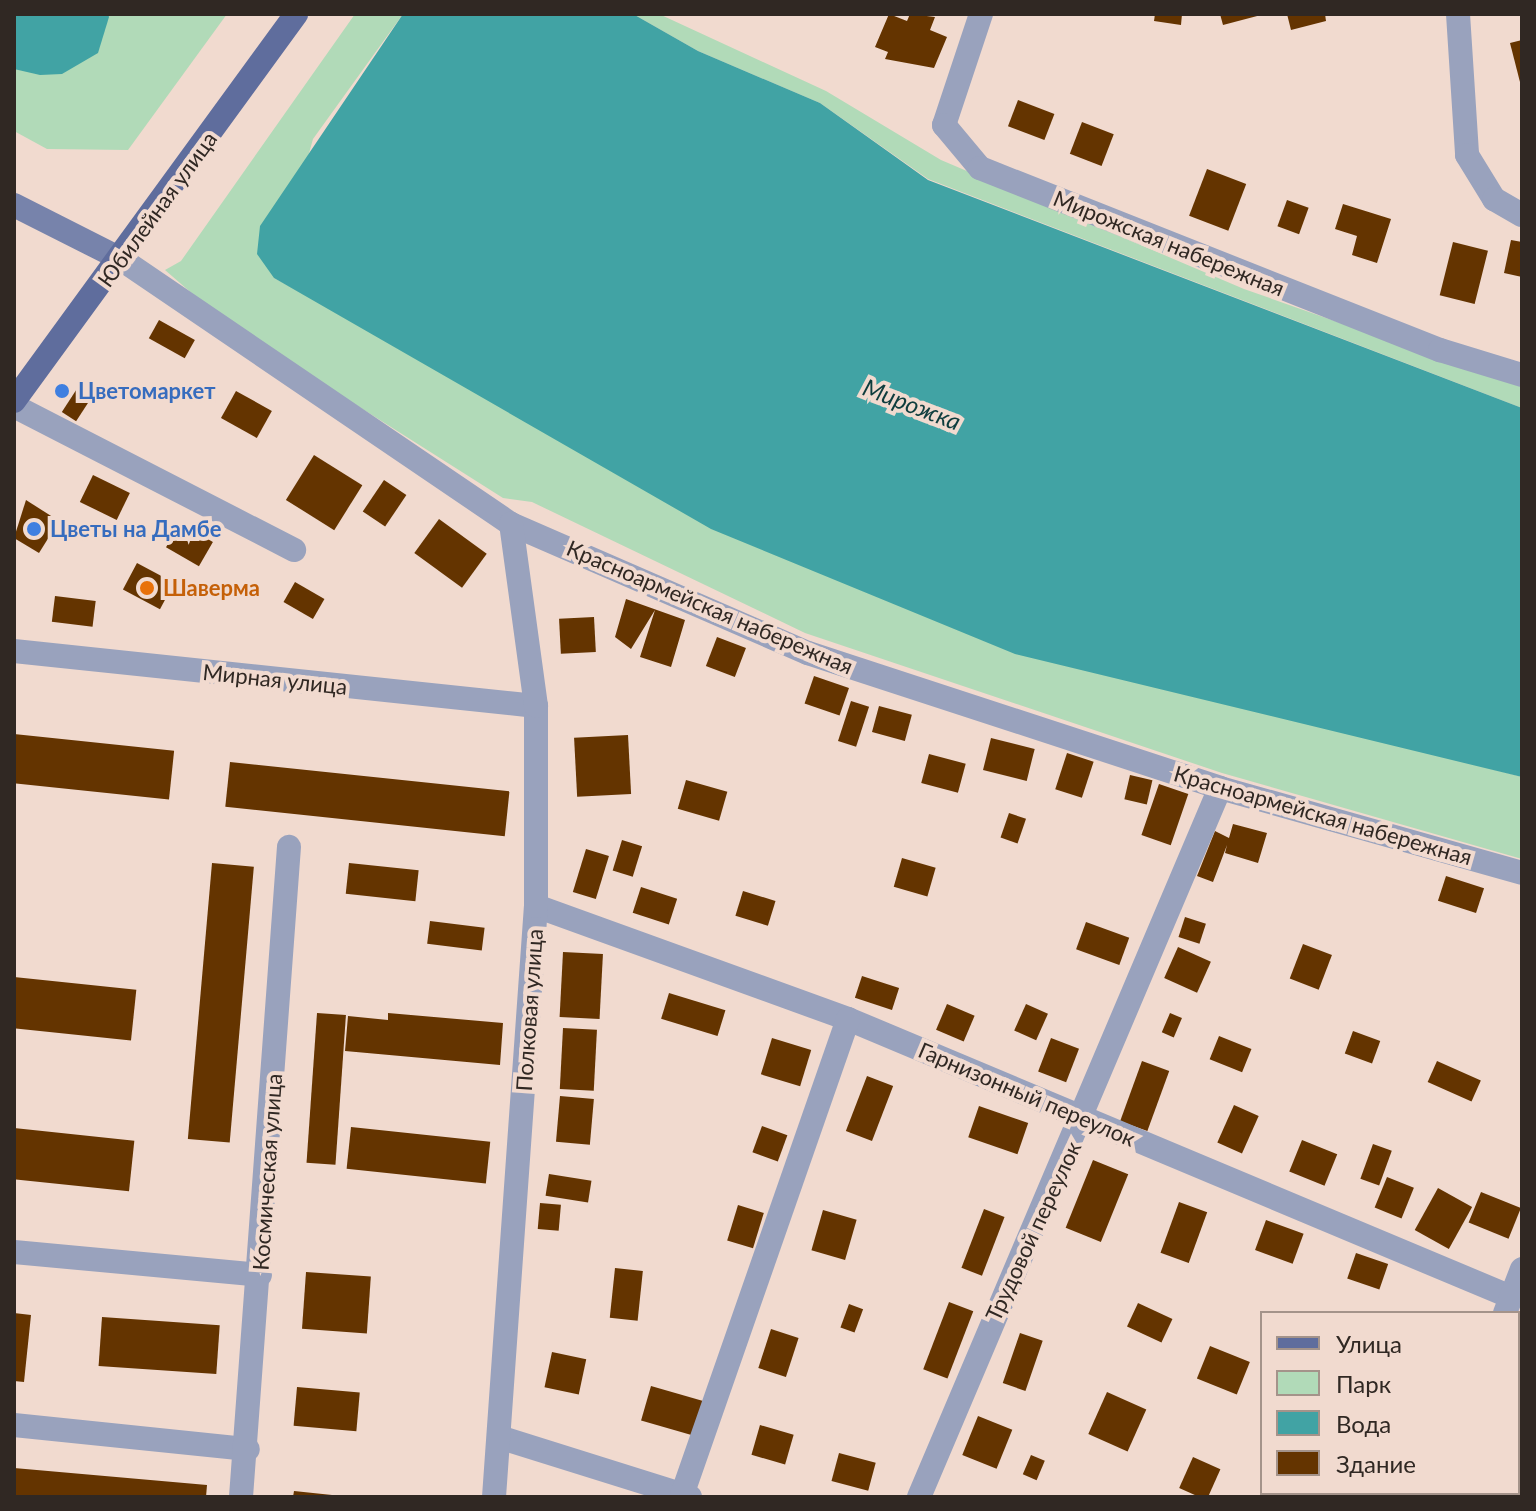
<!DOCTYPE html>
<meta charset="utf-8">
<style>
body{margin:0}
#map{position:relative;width:1536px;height:1511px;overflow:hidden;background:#f1dacf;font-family:Lato,sans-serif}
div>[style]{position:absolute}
.green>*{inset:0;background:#b1dab8}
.water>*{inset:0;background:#41a3a4}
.building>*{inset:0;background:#643400;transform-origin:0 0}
.street>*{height:24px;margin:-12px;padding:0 12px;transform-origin:12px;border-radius:12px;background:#99a2bd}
.secondary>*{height:24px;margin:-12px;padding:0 12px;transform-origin:12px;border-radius:12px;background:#7783ab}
.primary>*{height:24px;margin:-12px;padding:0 12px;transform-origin:12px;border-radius:12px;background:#5f6d9d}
.dots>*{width:22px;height:22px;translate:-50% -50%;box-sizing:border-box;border:4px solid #f1dacf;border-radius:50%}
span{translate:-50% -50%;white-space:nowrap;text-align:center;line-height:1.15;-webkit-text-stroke:8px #f1dacf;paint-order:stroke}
.street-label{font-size:22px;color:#302823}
.shop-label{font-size:22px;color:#366cbe;font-weight:700}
.left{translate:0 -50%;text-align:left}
.food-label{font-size:22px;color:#c56008;font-weight:700}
.water-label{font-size:24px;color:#0e3c3d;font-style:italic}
.frame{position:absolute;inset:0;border:16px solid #302823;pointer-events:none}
.legend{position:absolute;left:1260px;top:1311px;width:260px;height:184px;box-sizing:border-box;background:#f1dacf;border:2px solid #a4938a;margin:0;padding:10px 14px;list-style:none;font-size:24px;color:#302823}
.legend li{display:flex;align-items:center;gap:16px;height:40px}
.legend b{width:40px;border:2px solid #a4938a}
</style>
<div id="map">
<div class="green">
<div style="clip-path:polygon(14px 14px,227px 14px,128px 150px,47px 149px,14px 131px)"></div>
<div style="clip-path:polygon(355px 14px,403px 14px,313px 139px,274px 278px,368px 329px,1326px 725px,1522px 777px,1522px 859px,1222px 773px,805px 633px,532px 502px,503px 498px,225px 322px,165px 270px,181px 261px)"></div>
<div style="clip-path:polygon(633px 14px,659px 14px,826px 91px,941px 160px,1244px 289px,1522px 387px,1522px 408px,928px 179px,820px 103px,698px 51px)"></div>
</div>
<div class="water">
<div style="clip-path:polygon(14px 14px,108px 14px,109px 17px,98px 53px,62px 74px,40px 75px,14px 69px)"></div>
<div style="clip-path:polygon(403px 14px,633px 14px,698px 51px,820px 103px,928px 180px,1522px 408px,1522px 777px,1015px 654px,711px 529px,274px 278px,257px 254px,260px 226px)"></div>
</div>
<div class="building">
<div style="clip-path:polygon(889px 14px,907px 21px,910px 14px,935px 17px,930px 30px,947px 37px,934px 68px,885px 59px,888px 52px,875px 47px)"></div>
<div style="clip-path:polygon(1155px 14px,1182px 14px,1181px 25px,1154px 21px)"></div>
<div style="clip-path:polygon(1220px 14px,1261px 14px,1261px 15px,1223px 25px)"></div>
<div style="clip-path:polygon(1287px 14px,1325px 14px,1326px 21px,1291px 30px)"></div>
<div style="clip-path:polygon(1522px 40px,1522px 86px,1521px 86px,1510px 43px)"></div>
<div style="left:1018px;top:100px;width:39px;height:28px;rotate:21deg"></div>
<div style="left:1082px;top:122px;width:34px;height:34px;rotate:21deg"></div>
<div style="left:1207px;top:169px;width:42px;height:50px;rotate:21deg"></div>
<div style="left:1287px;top:200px;width:23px;height:28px;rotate:20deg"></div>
<div style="clip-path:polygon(1343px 204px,1391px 219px,1377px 263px,1352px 255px,1357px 236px,1335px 229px)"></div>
<div style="clip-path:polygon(1511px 240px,1522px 242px,1522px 277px,1504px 273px)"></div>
<div style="left:1453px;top:242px;width:36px;height:55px;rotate:14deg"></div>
<div style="left:159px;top:320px;width:41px;height:21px;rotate:29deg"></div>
<div style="left:82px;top:381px;width:17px;height:37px;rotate:33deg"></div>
<div style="left:236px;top:391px;width:41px;height:31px;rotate:29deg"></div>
<div style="left:314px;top:455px;width:57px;height:53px;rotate:32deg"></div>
<div style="left:93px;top:475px;width:41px;height:30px;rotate:26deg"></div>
<div style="left:384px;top:480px;width:27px;height:38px;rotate:34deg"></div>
<div style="clip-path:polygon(26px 500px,59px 521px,39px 553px,14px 538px)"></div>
<div style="left:439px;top:519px;width:59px;height:42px;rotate:36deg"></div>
<div style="left:180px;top:523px;width:38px;height:28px;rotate:30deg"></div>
<div style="left:137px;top:563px;width:42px;height:30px;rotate:28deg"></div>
<div style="left:295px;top:582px;width:34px;height:23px;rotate:30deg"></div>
<div style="left:55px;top:596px;width:41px;height:26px;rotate:7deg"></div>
<div style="clip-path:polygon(626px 599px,685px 620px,671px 667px,640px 657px,655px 610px,631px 649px,615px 637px)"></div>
<div style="left:594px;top:617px;width:35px;height:35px;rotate:87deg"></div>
<div style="left:717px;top:637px;width:31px;height:31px;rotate:21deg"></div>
<div style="left:814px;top:676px;width:37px;height:29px;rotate:19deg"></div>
<div style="left:851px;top:701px;width:19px;height:42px;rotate:18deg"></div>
<div style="left:879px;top:706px;width:34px;height:27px;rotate:15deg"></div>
<div style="left:14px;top:734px;width:161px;height:49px;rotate:6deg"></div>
<div style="left:628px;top:735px;width:59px;height:54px;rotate:87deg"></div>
<div style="left:991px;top:738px;width:45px;height:33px;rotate:14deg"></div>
<div style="left:1067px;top:753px;width:28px;height:38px;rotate:18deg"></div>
<div style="left:929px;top:754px;width:38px;height:30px;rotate:15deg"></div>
<div style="left:230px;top:762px;width:281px;height:45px;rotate:6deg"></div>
<div style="left:1130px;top:775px;width:23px;height:25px;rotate:13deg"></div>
<div style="left:686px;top:780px;width:43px;height:30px;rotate:16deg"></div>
<div style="left:1159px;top:784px;width:31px;height:54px;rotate:19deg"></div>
<div style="left:1009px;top:813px;width:18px;height:26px;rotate:19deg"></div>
<div style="clip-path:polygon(1233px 824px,1267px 833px,1258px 863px,1225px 853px,1227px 845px,1213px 882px,1197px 876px,1215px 831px,1229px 838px)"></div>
<div style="left:622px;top:840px;width:21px;height:32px;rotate:17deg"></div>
<div style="left:586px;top:849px;width:24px;height:45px;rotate:17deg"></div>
<div style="left:902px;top:858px;width:35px;height:30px;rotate:16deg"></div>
<div style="left:212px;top:863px;width:42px;height:277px;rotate:5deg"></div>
<div style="left:349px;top:863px;width:70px;height:31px;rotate:6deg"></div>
<div style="left:1446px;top:876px;width:40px;height:26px;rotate:18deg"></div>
<div style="left:641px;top:887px;width:38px;height:27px;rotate:18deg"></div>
<div style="left:743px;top:891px;width:34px;height:26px;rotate:17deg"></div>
<div style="left:1185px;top:917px;width:22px;height:21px;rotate:18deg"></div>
<div style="left:430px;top:921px;width:55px;height:23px;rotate:7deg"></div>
<div style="left:1086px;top:922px;width:46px;height:29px;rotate:20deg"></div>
<div style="left:1303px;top:944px;width:31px;height:37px;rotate:21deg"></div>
<div style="left:1178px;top:947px;width:36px;height:34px;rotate:24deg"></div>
<div style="left:563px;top:952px;width:40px;height:65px;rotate:3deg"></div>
<div style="left:862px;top:976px;width:39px;height:23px;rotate:18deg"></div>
<div style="left:14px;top:977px;width:123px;height:51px;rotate:6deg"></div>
<div style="left:669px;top:993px;width:59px;height:27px;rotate:17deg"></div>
<div style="left:947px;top:1004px;width:30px;height:28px;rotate:23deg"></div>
<div style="left:1026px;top:1004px;width:24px;height:29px;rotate:24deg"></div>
<div style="left:317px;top:1013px;width:29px;height:150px;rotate:4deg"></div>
<div style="clip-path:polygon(388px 1013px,503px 1023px,500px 1065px,345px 1051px,348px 1016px,388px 1020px)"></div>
<div style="left:1170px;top:1013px;width:13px;height:21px;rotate:23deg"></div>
<div style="left:563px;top:1028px;width:34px;height:61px;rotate:3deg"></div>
<div style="left:1353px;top:1031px;width:29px;height:24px;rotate:20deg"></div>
<div style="left:1219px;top:1036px;width:35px;height:25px;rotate:22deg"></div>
<div style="left:772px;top:1038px;width:41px;height:38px;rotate:17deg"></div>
<div style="left:1051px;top:1038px;width:30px;height:36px;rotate:21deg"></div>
<div style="left:1142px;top:1061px;width:29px;height:64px;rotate:20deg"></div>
<div style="left:1437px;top:1061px;width:48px;height:23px;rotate:24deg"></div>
<div style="left:867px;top:1076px;width:28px;height:59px;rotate:21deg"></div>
<div style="left:560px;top:1096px;width:34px;height:46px;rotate:5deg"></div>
<div style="left:1234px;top:1105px;width:27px;height:41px;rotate:24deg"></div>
<div style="left:979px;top:1106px;width:52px;height:33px;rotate:19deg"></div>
<div style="left:762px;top:1126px;width:27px;height:28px;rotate:20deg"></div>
<div style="left:351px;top:1127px;width:140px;height:42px;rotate:6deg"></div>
<div style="left:14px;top:1128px;width:121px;height:51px;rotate:6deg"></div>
<div style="left:1302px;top:1140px;width:38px;height:34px;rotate:22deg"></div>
<div style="left:1373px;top:1144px;width:20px;height:37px;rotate:20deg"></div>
<div style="left:1093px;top:1160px;width:38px;height:73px;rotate:22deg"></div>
<div style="left:549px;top:1174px;width:43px;height:22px;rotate:9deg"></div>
<div style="left:1387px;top:1177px;width:29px;height:33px;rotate:22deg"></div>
<div style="left:1438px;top:1188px;width:39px;height:48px;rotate:29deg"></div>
<div style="left:1481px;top:1192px;width:43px;height:33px;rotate:22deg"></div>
<div style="left:1179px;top:1202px;width:30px;height:54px;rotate:20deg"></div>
<div style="left:540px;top:1203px;width:21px;height:26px;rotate:5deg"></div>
<div style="left:738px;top:1205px;width:27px;height:37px;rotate:17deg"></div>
<div style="left:984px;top:1209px;width:22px;height:63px;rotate:21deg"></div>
<div style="left:823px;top:1210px;width:35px;height:42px;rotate:16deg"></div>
<div style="left:1266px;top:1220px;width:40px;height:32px;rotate:20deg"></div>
<div style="left:1356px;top:1253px;width:34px;height:27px;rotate:19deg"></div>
<div style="left:615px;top:1268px;width:28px;height:50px;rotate:6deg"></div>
<div style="left:306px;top:1272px;width:65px;height:57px;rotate:4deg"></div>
<div style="left:949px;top:1302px;width:26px;height:72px;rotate:21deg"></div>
<div style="left:1138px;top:1303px;width:38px;height:26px;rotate:25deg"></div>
<div style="left:849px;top:1304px;width:15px;height:25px;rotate:20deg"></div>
<div style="clip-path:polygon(14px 1313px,31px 1315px,24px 1382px,14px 1381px)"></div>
<div style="left:102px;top:1317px;width:118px;height:49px;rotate:4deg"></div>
<div style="left:771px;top:1329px;width:29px;height:41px;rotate:18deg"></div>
<div style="left:1020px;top:1333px;width:24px;height:53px;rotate:19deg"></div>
<div style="left:1210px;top:1346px;width:43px;height:35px;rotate:22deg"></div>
<div style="left:552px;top:1352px;width:35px;height:36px;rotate:12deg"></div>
<div style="left:651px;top:1386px;width:56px;height:36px;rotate:16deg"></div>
<div style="left:297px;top:1387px;width:63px;height:39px;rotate:5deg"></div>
<div style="left:1107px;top:1392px;width:43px;height:46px;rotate:24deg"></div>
<div style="left:978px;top:1416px;width:37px;height:42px;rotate:22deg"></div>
<div style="left:760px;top:1425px;width:35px;height:31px;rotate:16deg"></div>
<div style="left:839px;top:1453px;width:38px;height:29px;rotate:15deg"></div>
<div style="left:1031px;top:1455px;width:15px;height:21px;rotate:23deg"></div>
<div style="left:1193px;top:1457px;width:30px;height:34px;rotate:24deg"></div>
<div style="clip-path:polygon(14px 1468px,207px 1485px,206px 1497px,14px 1497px)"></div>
<div style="clip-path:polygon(294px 1491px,332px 1495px,332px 1497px,293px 1497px)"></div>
</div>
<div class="street">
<div style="left:981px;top:14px;width:117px;rotate:108.4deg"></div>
<div style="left:944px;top:125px;width:56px;rotate:50.1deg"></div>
<div style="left:980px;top:168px;width:495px;rotate:21.6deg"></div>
<div style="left:1440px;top:350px;width:86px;rotate:17deg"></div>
<div style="left:1458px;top:14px;width:141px;rotate:86.3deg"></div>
<div style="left:1467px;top:155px;width:52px;rotate:58.5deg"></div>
<div style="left:1494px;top:199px;width:32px;rotate:30deg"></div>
<div style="left:121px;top:259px;width:472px;rotate:34.2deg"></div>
<div style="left:511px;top:524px;width:324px;rotate:23.5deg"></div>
<div style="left:808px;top:653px;width:434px;rotate:18.1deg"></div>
<div style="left:1220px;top:788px;width:314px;rotate:15.7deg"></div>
<div style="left:14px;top:406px;width:315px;rotate:27.2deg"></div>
<div style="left:14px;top:651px;width:525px;rotate:6.01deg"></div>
<div style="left:536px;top:906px;width:332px;rotate:19.9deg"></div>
<div style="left:848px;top:1019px;width:719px;rotate:22.75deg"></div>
<div style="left:14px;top:1252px;width:247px;rotate:5.3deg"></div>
<div style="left:1505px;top:1313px;width:47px;rotate:-68.9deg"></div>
<div style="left:1518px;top:1376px;width:4px;rotate:27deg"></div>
<div style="left:14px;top:1425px;width:235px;rotate:5.9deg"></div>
<div style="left:502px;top:1438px;width:197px;rotate:17.4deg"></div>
<div style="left:682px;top:1495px;width:504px;rotate:-70.77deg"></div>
<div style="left:241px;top:1497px;width:652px;rotate:-85.78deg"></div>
<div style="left:494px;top:1497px;width:592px;rotate:-85.94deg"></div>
<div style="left:536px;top:906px;width:200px;rotate:-90deg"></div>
<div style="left:536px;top:706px;width:184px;rotate:-97.8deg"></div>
<div style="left:919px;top:1497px;width:770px;rotate:-67deg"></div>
<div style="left:1426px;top:1497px;width:4px;rotate:-76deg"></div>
</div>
<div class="secondary">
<div style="left:14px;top:205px;width:120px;rotate:26.8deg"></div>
</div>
<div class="primary">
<div style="left:14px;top:401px;width:479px;rotate:-53.9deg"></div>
</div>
<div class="dots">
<div style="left:62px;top:391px;background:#3f7fe0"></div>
<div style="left:34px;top:529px;background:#3f7fe0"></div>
<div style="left:147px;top:588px;background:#e8710a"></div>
</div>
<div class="street-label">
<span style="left:157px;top:209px;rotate:-54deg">Юбилейная улица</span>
<span style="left:1169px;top:243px;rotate:22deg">Мирожская набережная</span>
<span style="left:710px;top:607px;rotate:23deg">Красноармейская набережная</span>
<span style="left:275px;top:679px;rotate:6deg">Мирная улица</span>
<span style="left:1323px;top:815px;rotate:16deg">Красноармейская набережная</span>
<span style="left:529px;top:1010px;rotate:-86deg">Полковая улица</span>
<span style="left:1027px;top:1094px;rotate:23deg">Гарнизонный переулок</span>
<span style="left:267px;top:1172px;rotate:-86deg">Космическая улица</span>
<span style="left:1033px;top:1231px;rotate:-65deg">Трудовой переулок</span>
</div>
<div class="shop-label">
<span class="left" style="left:78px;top:391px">Цветомаркет</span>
<span class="left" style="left:50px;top:529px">Цветы на Дамбе</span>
</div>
<div class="food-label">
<span class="left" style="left:163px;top:588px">Шаверма</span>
</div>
<div class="water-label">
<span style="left:912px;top:404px;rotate:21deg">Мирожка</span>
</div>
<div class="frame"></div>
<ul class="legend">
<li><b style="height:10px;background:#5f6d9d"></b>Улица</li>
<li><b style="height:22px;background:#b1dab8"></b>Парк</li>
<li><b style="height:22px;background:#41a3a4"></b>Вода</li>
<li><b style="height:22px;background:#643400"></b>Здание</li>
</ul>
</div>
